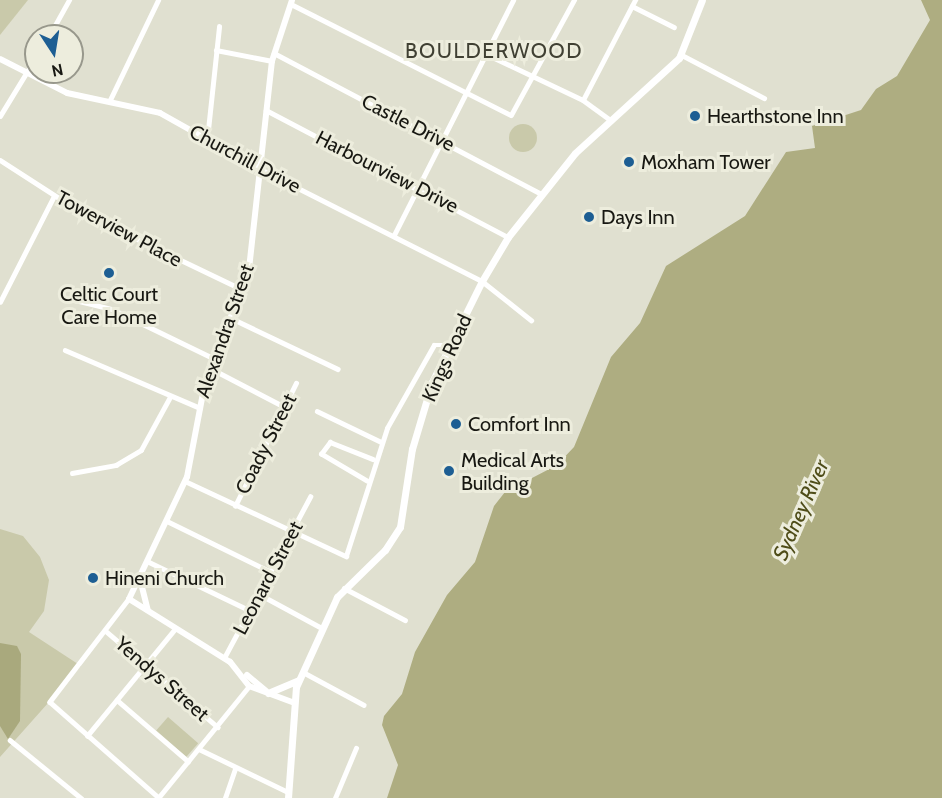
<!DOCTYPE html>
<style>
body{margin:0}
#map{position:relative;width:942px;height:798px;overflow:hidden;background:#e0e0d0;font-family:Cabin,sans-serif}
div>[style]{position:absolute}
.green>*{inset:0;background:#c9c9aa;transform-origin:0 0}
.round{border-radius:50%}
.forest>*{inset:0;background:#a9a97d}
.water>*{inset:0;background:#aead81}
.minor>*{height:4.5px;margin:-2.25px;padding:0 2.25px;transform-origin:2.25px;border-radius:2.25px;background:#fff}
.tertiary>*{height:5px;margin:-2.5px;padding:0 2.5px;transform-origin:2.5px;border-radius:2.5px;background:#fff}
.secondary>*{height:6px;margin:-3px;padding:0 3px;transform-origin:3px;border-radius:3px;background:#fff}
.primary>*{height:7px;margin:-3.5px;padding:0 3.5px;transform-origin:3.5px;border-radius:3.5px;background:#fff}
.dots>*{width:16px;height:16px;translate:-50% -50%;box-sizing:border-box;border:3px solid #ededdd;border-radius:50%}
span{translate:-50% -50%;white-space:nowrap;text-align:center;line-height:1.15;-webkit-text-stroke:6px #ededdd;paint-order:stroke}
.poi-label{font-size:20px;color:#181812}
.left{translate:0 -50%;text-align:left}
.street-label{font-size:20px;color:#181812}
.neighbourhood-label{font-size:21px;color:#404033;letter-spacing:1.5px}
.water-label{font-size:21px;color:#4e4c18;font-style:italic}
.north{position:absolute;left:24px;top:24px;width:60px;height:60px;box-sizing:border-box;background:#ededdd;border:2px solid #98988c;border-radius:50%;rotate:168deg;font-size:16px;font-weight:700;line-height:24px;text-align:center;color:#181812}
.north::after{content:'';display:block;margin:auto;width:21px;height:27px;background:#1d5e93;clip-path:polygon(50% 0,100% 100%,50% 72%,0 100%)}
</style>
<div id="map">
<div class="green">
<div style="clip-path:polygon(0 0,28px 0,0 35px)"></div>
<div class="round" style="left:509px;top:124px;width:28px;height:28px"></div>
<div style="clip-path:polygon(0 529px,23px 536px,40px 557px,49px 580px,44px 611px,29px 632px,81px 666px,0 757px)"></div>
<div style="left:168px;top:717px;width:40px;height:18px;rotate:41deg"></div>
</div>
<div class="forest">
<div style="clip-path:polygon(0 643px,17px 646px,21px 654px,20px 721px,8px 739px,0 726px)"></div>
</div>
<div class="water">
<div style="clip-path:polygon(921px 0,942px 0,942px 798px,387px 798px,398px 765px,382px 725px,384px 716px,402px 694px,415px 652px,447px 595px,475px 562px,494px 506px,505px 492px,557px 465px,574px 447px,611px 357px,640px 323px,666px 266px,745px 216px,786px 152px,815px 148px,812px 126px,861px 110px,876px 89px,897px 76px,930px 20px)"></div>
</div>
<div class="minor">
<div style="left:291px;top:4px;width:246px;rotate:26.8deg"></div>
<div style="left:511px;top:115px;width:131px;rotate:-61.3deg"></div>
<div style="left:632px;top:6px;width:47px;rotate:26.6deg"></div>
<div style="left:49px;top:36px;width:41px;rotate:-60.9deg"></div>
<div style="left:216px;top:50px;width:57px;rotate:11.1deg"></div>
<div style="left:274px;top:53px;width:302px;rotate:27.8deg"></div>
<div style="left:486px;top:54px;width:107px;rotate:25.4deg"></div>
<div style="left:583px;top:100px;width:31px;rotate:36deg"></div>
<div style="left:680px;top:54px;width:95px;rotate:27.6deg"></div>
<div style="left:583px;top:100px;width:113px;rotate:-62.5deg"></div>
<div style="left:109px;top:102px;width:113px;rotate:-64.3deg"></div>
<div style="left:266px;top:110px;width:273px;rotate:27.7deg"></div>
<div style="left:0;top:116px;width:69px;rotate:-58.6deg"></div>
<div style="left:208px;top:130px;width:104px;rotate:-83.9deg"></div>
<div style="left:0;top:160px;width:94px;rotate:32.8deg"></div>
<div style="left:79px;top:211px;width:182px;rotate:25.7deg"></div>
<div style="left:394px;top:235px;width:263px;rotate:-63.1deg"></div>
<div style="left:482px;top:281px;width:63px;rotate:38.5deg"></div>
<div style="left:71px;top:299px;width:42px;rotate:13.7deg"></div>
<div style="left:112px;top:309px;width:114px;rotate:25.9deg"></div>
<div style="left:0;top:302px;width:119px;rotate:-63deg"></div>
<div style="left:233px;top:319px;width:116px;rotate:25.5deg"></div>
<div style="left:65px;top:350px;width:147px;rotate:23.2deg"></div>
<div style="left:210px;top:368px;width:85px;rotate:27.5deg"></div>
<div style="left:317px;top:411px;width:71px;rotate:25.8deg"></div>
<div style="left:72px;top:473px;width:45px;rotate:-10.3deg"></div>
<div style="left:116px;top:465px;width:29px;rotate:-31deg"></div>
<div style="left:141px;top:450px;width:60px;rotate:-61.3deg"></div>
<div style="left:185px;top:481px;width:178px;rotate:25deg"></div>
<div style="left:346px;top:556px;width:134px;rotate:-72.2deg"></div>
<div style="left:387px;top:428px;width:95px;rotate:-60.5deg"></div>
<div style="left:434px;top:345px;width:16px"></div>
<div style="left:367px;top:481px;width:53px;rotate:-149.6deg"></div>
<div style="left:321px;top:454px;width:15px;rotate:-53deg"></div>
<div style="left:330px;top:442px;width:46px;rotate:21.6deg"></div>
<div style="left:235px;top:506px;width:137px;rotate:-63.6deg"></div>
<div style="left:167px;top:521px;width:116px;rotate:26.1deg"></div>
<div style="left:147px;top:561px;width:115px;rotate:25.7deg"></div>
<div style="left:344px;top:588px;width:69px;rotate:27.7deg"></div>
<div style="left:259px;top:594px;width:72px;rotate:28.4deg"></div>
<div style="left:129px;top:599px;width:130px;rotate:127.5deg"></div>
<div style="left:50px;top:702px;width:144px;rotate:41.3deg"></div>
<div style="left:107px;top:632px;width:146px;rotate:40.6deg"></div>
<div style="left:224px;top:658px;width:183px;rotate:-61.9deg"></div>
<div style="left:303px;top:672px;width:69px;rotate:28.4deg"></div>
<div style="left:117px;top:700px;width:94px;rotate:40.7deg"></div>
<div style="left:87px;top:736px;width:139px;rotate:-50.6deg"></div>
<div style="left:10px;top:740px;width:92px;rotate:39.2deg"></div>
<div style="left:199px;top:749px;width:99px;rotate:25.8deg"></div>
<div style="left:225px;top:798px;width:31px;rotate:-71deg"></div>
<div style="left:335px;top:798px;width:54px;rotate:-67.2deg"></div>
</div>
<div class="tertiary">
<div style="left:258px;top:168px;width:251px;rotate:26.8deg"></div>
<div style="left:158px;top:798px;width:144px;rotate:-50.9deg"></div>
</div>
<div class="secondary">
<div style="left:0;top:59px;width:75px;rotate:26.9deg"></div>
<div style="left:67px;top:93px;width:95px;rotate:12.1deg"></div>
<div style="left:160px;top:113px;width:112px;rotate:29.3deg"></div>
<div style="left:140px;top:579px;width:32px;rotate:76deg"></div>
<div style="left:247px;top:675px;width:25px;rotate:40deg"></div>
<div style="left:292px;top:702px;width:46px;rotate:-159.6deg"></div>
<div style="left:249px;top:686px;width:31px;rotate:-128deg"></div>
<div style="left:230px;top:662px;width:119px;rotate:-148deg"></div>
<div style="left:129px;top:599px;width:135px;rotate:-64.6deg"></div>
<div style="left:187px;top:477px;width:91px;rotate:-79.2deg"></div>
<div style="left:204px;top:388px;width:127px;rotate:-69.3deg"></div>
<div style="left:249px;top:269px;width:209px;rotate:-83.7deg"></div>
<div style="left:272px;top:61px;width:64px;rotate:-71.8deg"></div>
</div>
<div class="primary">
<div style="left:268px;top:693px;width:33px;rotate:-23deg"></div>
<div style="left:288px;top:798px;width:111px;rotate:-85.9deg"></div>
<div style="left:296px;top:687px;width:99px;rotate:-65.5deg"></div>
<div style="left:337px;top:597px;width:67px;rotate:-44.4deg"></div>
<div style="left:385px;top:550px;width:27px;rotate:-57deg"></div>
<div style="left:400px;top:527px;width:79px;rotate:-81.3deg"></div>
<div style="left:412px;top:449px;width:70px;rotate:-73.4deg"></div>
<div style="left:432px;top:382px;width:113px;rotate:-63.7deg"></div>
<div style="left:482px;top:281px;width:51px;rotate:-59.4deg"></div>
<div style="left:508px;top:237px;width:107px;rotate:-51.4deg"></div>
<div style="left:575px;top:153px;width:141px;rotate:-42.4deg"></div>
<div style="left:679px;top:58px;width:62px;rotate:-68.4deg"></div>
</div>
<div class="dots">
<div style="left:695px;top:116px;background:#1d5e93"></div>
<div style="left:629px;top:162px;background:#1d5e93"></div>
<div style="left:589px;top:217px;background:#1d5e93"></div>
<div style="left:109px;top:273px;background:#1d5e93"></div>
<div style="left:456px;top:424px;background:#1d5e93"></div>
<div style="left:449px;top:471px;background:#1d5e93"></div>
<div style="left:93px;top:578px;background:#1d5e93"></div>
</div>
<div class="poi-label">
<span class="left" style="left:707px;top:116px">Hearthstone Inn</span>
<span class="left" style="left:641px;top:162px">Moxham Tower</span>
<span class="left" style="left:601px;top:217px">Days Inn</span>
<span style="left:109px;top:306px">Celtic Court<br>Care Home</span>
<span class="left" style="left:468px;top:424px">Comfort Inn</span>
<span class="left" style="left:461px;top:472px">Medical Arts<br>Building</span>
<span class="left" style="left:105px;top:578px">Hineni Church</span>
</div>
<div class="street-label">
<span style="left:408px;top:123px;rotate:27deg">Castle Drive</span>
<span style="left:245px;top:159px;rotate:28deg">Churchill Drive</span>
<span style="left:387px;top:172px;rotate:27deg">Harbourview Drive</span>
<span style="left:119px;top:229px;rotate:28deg">Towerview Place</span>
<span style="left:225px;top:331px;rotate:-71deg">Alexandra Street</span>
<span style="left:447px;top:358px;rotate:-66deg">Kings Road</span>
<span style="left:266px;top:444px;rotate:-63deg">Coady Street</span>
<span style="left:268px;top:578px;rotate:-62deg">Leonard Street</span>
<span style="left:162px;top:679px;rotate:41deg">Yendys Street</span>
</div>
<div class="neighbourhood-label">
<span style="left:494px;top:51px">BOULDERWOOD</span>
</div>
<div class="water-label">
<span style="left:801px;top:510px;rotate:-66deg">Sydney River</span>
</div>
<div class="north">N</div>
</div>
